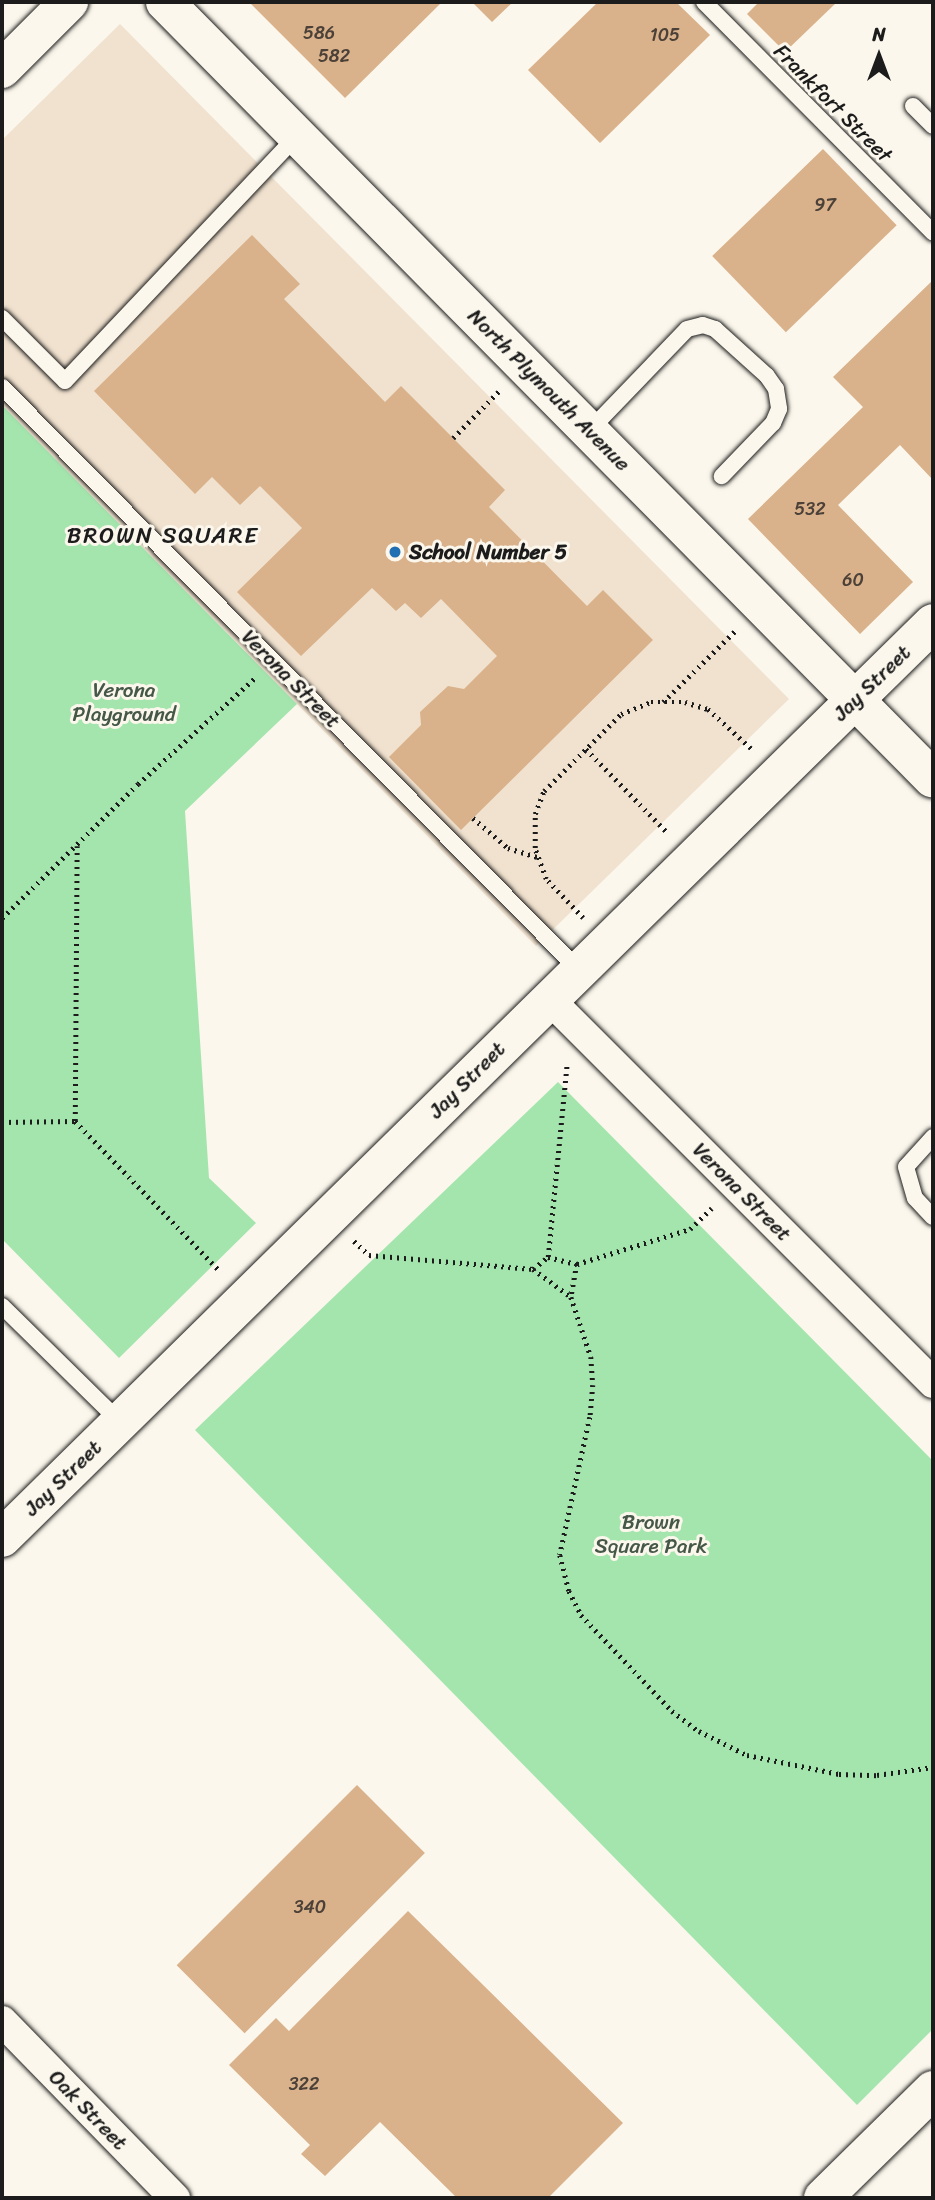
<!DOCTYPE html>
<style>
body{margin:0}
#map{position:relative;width:935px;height:2200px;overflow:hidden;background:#fbf7ec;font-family:Sriracha,sans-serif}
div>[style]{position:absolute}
.built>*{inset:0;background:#f1e2cf}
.green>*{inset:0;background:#a4e5ae}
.building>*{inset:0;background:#d9b18a;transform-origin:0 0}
.path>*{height:4.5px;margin-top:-2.25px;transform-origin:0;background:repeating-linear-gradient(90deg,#1c1c1c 0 2px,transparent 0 7px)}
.roads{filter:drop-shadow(0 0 2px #1c1c1c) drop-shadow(0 0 2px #1c1c1c)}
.lane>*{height:16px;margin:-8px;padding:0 8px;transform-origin:8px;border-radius:8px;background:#fbf7ec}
.street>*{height:30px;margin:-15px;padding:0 15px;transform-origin:15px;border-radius:15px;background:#fbf7ec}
.secondary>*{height:38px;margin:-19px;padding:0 19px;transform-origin:19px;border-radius:19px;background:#fbf7ec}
.dots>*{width:19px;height:19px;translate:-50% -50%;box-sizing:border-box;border:4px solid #fbf7ec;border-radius:50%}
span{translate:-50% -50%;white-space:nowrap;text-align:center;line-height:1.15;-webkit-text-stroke:6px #fbf7ec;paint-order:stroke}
.number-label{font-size:18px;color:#4b4138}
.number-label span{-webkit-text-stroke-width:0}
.street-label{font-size:21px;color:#1c1c1c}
.poi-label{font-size:21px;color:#1c1c1c;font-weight:700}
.left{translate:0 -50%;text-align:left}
.park-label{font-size:21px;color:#455848}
.neighbourhood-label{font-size:23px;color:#1c1c1c;letter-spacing:2px}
.frame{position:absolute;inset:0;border:4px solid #1c1c1c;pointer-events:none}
.north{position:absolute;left:844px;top:21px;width:70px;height:70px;-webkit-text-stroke:5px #fbf7ec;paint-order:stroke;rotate:0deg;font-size:19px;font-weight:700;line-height:28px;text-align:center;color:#1c1c1c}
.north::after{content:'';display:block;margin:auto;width:24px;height:32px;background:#1c1c1c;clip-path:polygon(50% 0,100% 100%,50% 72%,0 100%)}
</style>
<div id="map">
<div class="built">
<div style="clip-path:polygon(120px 24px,789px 699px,536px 946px,2px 405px,2px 140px)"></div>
</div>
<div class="green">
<div style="clip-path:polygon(2px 405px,297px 704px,185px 811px,209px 1178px,256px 1223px,119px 1358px,2px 1239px)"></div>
<div style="clip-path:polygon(558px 1082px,933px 1461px,933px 2029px,857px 2105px,195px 1430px)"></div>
</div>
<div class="building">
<div style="clip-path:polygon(249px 2px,442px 2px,345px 98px)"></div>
<div style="clip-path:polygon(472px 2px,513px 2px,492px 22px)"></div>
<div style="clip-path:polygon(598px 2px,676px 2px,710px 35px,600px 143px,528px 70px)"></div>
<div style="clip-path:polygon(759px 2px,837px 2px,785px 52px,747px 14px)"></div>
<div style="left:823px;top:149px;width:106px;height:154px;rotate:46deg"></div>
<div style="clip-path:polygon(252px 235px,300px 284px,284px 299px,385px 402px,401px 386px,505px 490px,489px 507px,587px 606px,603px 590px,653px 640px,461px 830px,389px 757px,421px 725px,420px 712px,448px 686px,464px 689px,497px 656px,441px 599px,421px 618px,405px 603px,396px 611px,372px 588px,301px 656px,237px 592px,302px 528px,260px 486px,240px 505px,212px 477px,195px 494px,94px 391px)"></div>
<div style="clip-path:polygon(933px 280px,933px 480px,900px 445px,838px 505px,913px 582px,860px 634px,748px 519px,863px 407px,833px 377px)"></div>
<div style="left:357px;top:1785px;width:96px;height:255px;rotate:45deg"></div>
<div style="clip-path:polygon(408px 1911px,623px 2123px,548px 2198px,457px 2198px,380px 2122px,325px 2176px,301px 2154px,310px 2145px,229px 2065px,276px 2018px,289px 2031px)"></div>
</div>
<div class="path">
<div style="left:453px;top:438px;width:66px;rotate:-45.6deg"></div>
<div style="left:663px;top:702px;width:103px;rotate:-44.6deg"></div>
<div style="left:586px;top:749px;width:117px;rotate:45.7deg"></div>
<div style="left:473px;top:818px;width:46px;rotate:40.6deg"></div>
<div style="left:508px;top:848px;width:31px;rotate:17deg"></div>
<div style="left:2px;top:918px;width:191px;rotate:-44.6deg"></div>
<div style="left:138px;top:784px;width:158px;rotate:-42.2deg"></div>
<div style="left:583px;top:918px;width:54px;rotate:-133.5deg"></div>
<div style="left:546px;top:879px;width:33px;rotate:-110deg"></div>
<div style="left:535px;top:848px;width:34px;rotate:-90deg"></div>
<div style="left:535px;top:814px;width:25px;rotate:-69deg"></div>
<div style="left:544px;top:791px;width:109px;rotate:-45deg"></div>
<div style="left:621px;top:714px;width:32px;rotate:-22deg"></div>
<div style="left:651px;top:702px;width:34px"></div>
<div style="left:685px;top:702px;width:24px;rotate:17deg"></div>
<div style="left:708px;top:709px;width:61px;rotate:42.3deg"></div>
<div style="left:75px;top:1121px;width:275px;rotate:-89.6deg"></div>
<div style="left:2px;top:1122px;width:73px;rotate:-0.8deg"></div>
<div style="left:75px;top:1121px;width:210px;rotate:46deg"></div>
<div style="left:354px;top:1241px;width:21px;rotate:43deg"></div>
<div style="left:369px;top:1255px;width:165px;rotate:4.9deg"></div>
<div style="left:533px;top:1269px;width:19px;rotate:-39deg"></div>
<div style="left:548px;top:1257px;width:30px;rotate:14deg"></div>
<div style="left:577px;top:1264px;width:118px;rotate:-17.2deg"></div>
<div style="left:690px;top:1229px;width:30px;rotate:-44deg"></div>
<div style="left:548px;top:1257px;width:196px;rotate:-84.4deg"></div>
<div style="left:577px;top:1264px;width:34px;rotate:100deg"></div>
<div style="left:571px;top:1297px;width:63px;rotate:71.6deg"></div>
<div style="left:591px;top:1357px;width:28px;rotate:86deg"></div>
<div style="left:593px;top:1385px;width:32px;rotate:95deg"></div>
<div style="left:590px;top:1417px;width:141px;rotate:102.3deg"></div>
<div style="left:560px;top:1555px;width:37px;rotate:76deg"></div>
<div style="left:569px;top:1591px;width:27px;rotate:63deg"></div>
<div style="left:581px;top:1615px;width:132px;rotate:46.5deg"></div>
<div style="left:672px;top:1711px;width:34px;rotate:37deg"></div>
<div style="left:699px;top:1731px;width:54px;rotate:26.6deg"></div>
<div style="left:747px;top:1755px;width:94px;rotate:11.7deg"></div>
<div style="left:839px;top:1774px;width:38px;rotate:2deg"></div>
<div style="left:877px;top:1775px;width:57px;rotate:-8.1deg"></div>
<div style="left:533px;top:1269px;width:47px;rotate:36.4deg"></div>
</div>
<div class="roads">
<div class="lane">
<div style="left:704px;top:2px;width:325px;rotate:45.2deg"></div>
<div style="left:913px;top:106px;width:28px;rotate:45deg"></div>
<div style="left:2px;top:318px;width:89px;rotate:45deg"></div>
<div style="left:65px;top:381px;width:337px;rotate:-46.6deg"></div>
<div style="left:2px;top:387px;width:820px;rotate:45.3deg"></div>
<div style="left:589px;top:431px;width:141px;rotate:-46.1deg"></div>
<div style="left:687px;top:329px;width:16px;rotate:-14deg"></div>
<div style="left:703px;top:325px;width:13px;rotate:18deg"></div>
<div style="left:715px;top:329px;width:70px;rotate:42.1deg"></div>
<div style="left:767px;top:376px;width:16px;rotate:55deg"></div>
<div style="left:776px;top:389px;width:20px;rotate:81deg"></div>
<div style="left:779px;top:409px;width:15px;rotate:113deg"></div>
<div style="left:773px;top:423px;width:74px;rotate:133.9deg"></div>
<div style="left:933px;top:1137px;width:40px;rotate:132deg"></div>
<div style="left:906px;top:1167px;width:32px;rotate:74deg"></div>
<div style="left:915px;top:1198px;width:26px;rotate:47deg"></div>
<div style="left:2px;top:1306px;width:165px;rotate:44.5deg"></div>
</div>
<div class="street">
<div style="left:550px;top:1000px;width:542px;rotate:45deg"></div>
<div style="left:2px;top:2021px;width:248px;rotate:45.7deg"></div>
</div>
<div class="secondary">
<div style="left:165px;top:2px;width:1092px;rotate:45.33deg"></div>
<div style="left:2px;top:69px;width:95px;rotate:-45deg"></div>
<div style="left:2px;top:1538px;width:1305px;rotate:-44.5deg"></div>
<div style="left:823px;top:2198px;width:154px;rotate:-44.5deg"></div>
</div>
</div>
<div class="dots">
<div style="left:395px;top:552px;background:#1f6fb2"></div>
</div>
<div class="number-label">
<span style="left:319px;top:33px">586</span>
<span style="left:665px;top:35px">105</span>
<span style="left:334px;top:56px">582</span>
<span style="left:825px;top:205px">97</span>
<span style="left:810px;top:509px">532</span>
<span style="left:853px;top:580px">60</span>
<span style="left:310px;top:1907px">340</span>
<span style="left:304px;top:2084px">322</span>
</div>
<div class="street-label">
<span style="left:833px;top:103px;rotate:45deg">Frankfort Street</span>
<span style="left:549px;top:390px;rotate:45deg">North Plymouth Avenue</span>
<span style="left:291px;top:679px;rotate:45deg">Verona Street</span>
<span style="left:872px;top:683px;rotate:-44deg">Jay Street</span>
<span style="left:467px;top:1080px;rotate:-45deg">Jay Street</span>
<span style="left:742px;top:1192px;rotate:45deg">Verona Street</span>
<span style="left:63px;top:1478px;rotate:-44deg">Jay Street</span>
<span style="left:88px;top:2110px;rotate:46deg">Oak Street</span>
</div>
<div class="poi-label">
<span class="left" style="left:409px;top:552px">School Number 5</span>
</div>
<div class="park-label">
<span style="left:124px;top:702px">Verona<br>Playground</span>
<span style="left:651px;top:1534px">Brown<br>Square Park</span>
</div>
<div class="neighbourhood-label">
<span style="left:163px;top:536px">BROWN SQUARE</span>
</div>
<div class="frame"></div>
<div class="north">N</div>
</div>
